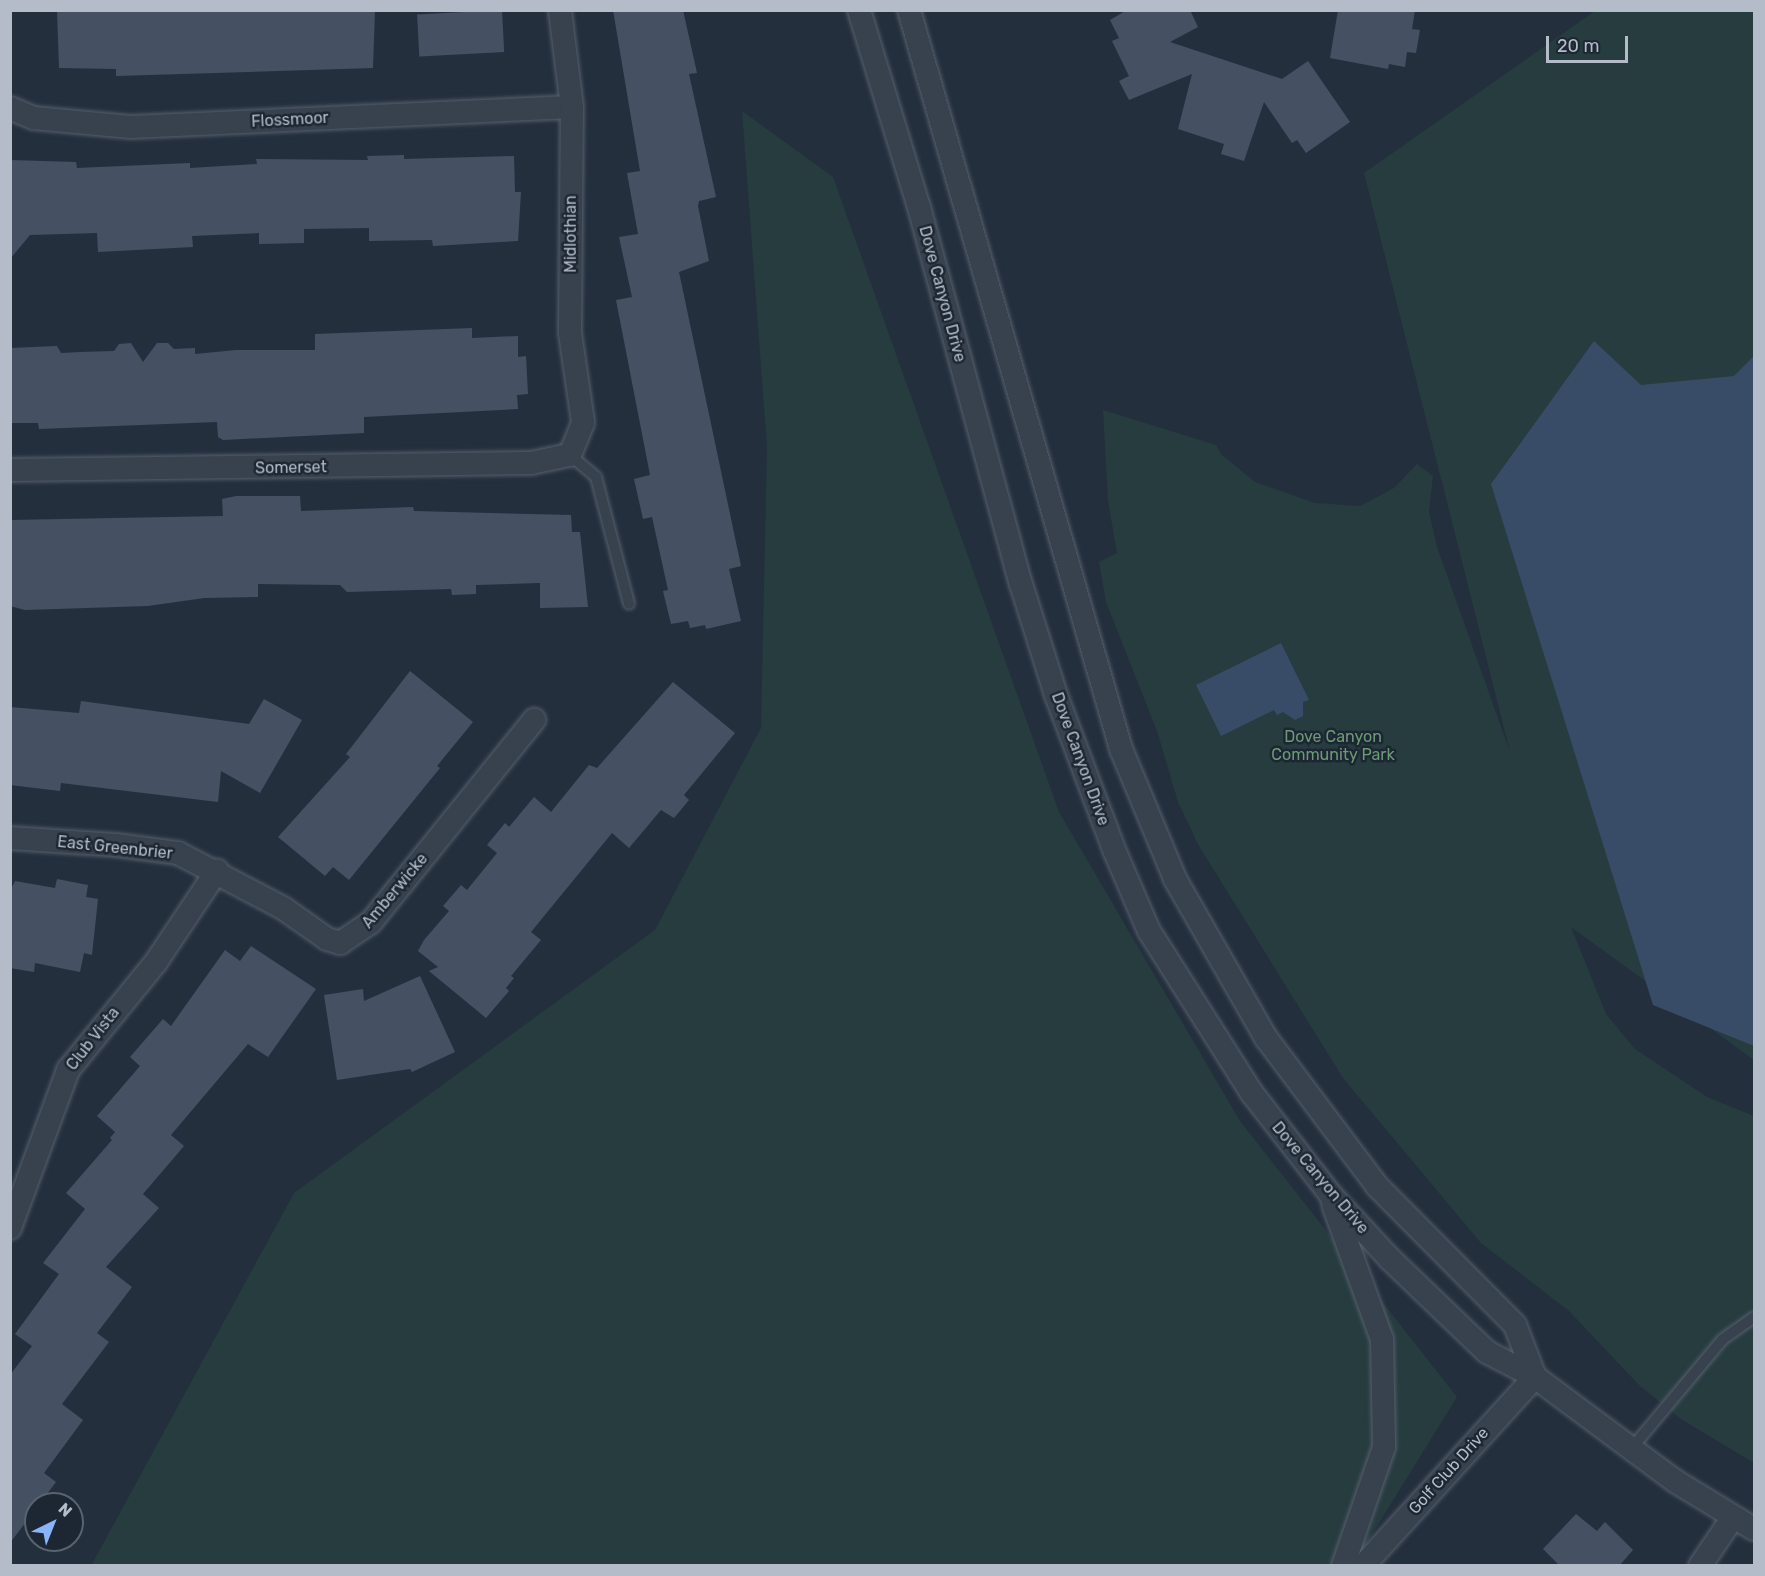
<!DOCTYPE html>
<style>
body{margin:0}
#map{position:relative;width:1765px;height:1576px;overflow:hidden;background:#242f3e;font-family:Rubik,sans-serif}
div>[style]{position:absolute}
.green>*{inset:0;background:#263c3f}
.water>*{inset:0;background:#394c67}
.building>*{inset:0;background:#455162;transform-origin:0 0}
.roads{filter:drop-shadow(0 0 2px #565f6c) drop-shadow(0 0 2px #565f6c)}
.service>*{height:10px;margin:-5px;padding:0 5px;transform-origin:5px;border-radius:5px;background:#38414e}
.minor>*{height:22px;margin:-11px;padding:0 11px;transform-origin:11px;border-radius:11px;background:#38414e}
span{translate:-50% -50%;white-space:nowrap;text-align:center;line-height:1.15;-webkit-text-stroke:5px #1d2633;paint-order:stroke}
.street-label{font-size:16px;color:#b4bcc9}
.park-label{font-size:16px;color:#6b9a76}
.frame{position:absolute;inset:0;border:12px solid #b4bcc9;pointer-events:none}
.north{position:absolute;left:24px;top:1492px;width:60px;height:60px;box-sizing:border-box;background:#1d2633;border:2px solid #59626f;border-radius:50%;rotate:43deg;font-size:16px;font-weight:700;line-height:24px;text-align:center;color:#b4bcc9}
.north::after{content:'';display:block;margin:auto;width:21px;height:27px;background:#8ab4f8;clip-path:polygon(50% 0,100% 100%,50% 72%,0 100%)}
.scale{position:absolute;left:1546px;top:36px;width:82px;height:27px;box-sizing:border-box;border:3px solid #b4bcc9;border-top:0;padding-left:8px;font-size:18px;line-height:21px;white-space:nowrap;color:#b4bcc9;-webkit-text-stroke:4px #1d2633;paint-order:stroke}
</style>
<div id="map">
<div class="green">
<div style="clip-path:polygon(1595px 11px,1754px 11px,1754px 1060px,1571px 927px,1606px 1014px,1635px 1049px,1707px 1097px,1754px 1116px,1754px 1463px,1681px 1419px,1639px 1385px,1569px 1311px,1481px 1243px,1343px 1078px,1199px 846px,1178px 802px,1157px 731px,1106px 602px,1099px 562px,1117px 553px,1108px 501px,1103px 410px,1216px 445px,1221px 454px,1255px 482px,1315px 503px,1360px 506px,1394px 488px,1417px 464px,1433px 476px,1429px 512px,1437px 547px,1510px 752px,1364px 173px)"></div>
<div style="clip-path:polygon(742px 111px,833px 177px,1059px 812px,1240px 1121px,1457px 1397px,1353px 1565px,91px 1566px,294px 1193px,655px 930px,761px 728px,767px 447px)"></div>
</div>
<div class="water">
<div style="clip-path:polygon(1594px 341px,1641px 385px,1734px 376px,1754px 356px,1754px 1046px,1653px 1005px,1491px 484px)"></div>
<div style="clip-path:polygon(1281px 643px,1309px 700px,1303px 702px,1303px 716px,1295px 720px,1283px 712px,1277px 715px,1274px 710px,1221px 736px,1196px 685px)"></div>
</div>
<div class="building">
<div style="clip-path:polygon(57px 10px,375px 10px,373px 68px,116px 76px,116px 69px,59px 68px)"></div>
<div style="left:502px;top:10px;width:42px;height:85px;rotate:87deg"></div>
<div style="clip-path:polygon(613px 10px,683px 10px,697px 73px,689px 74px,716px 197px,699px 201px,698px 206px,709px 261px,679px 272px,741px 566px,729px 569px,741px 621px,706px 629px,705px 625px,690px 628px,688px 621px,671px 624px,663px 591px,668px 590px,652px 517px,643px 519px,634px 479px,650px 475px,616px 300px,632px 297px,619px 237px,638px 234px,627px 173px,640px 171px)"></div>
<div style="clip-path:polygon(1127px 10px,1190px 10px,1198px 27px,1170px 42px,1282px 79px,1308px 61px,1350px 122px,1306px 153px,1297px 140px,1292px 143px,1264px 102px,1244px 161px,1221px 154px,1224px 144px,1178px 129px,1192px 74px,1129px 100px,1119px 81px,1129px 76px,1112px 41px,1119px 38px,1110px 20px)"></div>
<div style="clip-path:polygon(1338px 10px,1415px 10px,1412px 29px,1420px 30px,1416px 53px,1407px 52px,1405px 67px,1389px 64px,1388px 69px,1330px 58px)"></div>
<div style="clip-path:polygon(404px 155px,404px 159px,514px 156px,515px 192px,521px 192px,518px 241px,433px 246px,432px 240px,369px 241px,369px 228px,304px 229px,304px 243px,259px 244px,259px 233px,192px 236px,193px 247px,98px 252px,97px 233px,30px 235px,10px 259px,10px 160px,76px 162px,77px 168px,190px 163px,190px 168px,257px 164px,256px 159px,368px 160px,367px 156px)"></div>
<div style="clip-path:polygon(472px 328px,472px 338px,518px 336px,518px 357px,526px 356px,528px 394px,517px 395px,518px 409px,364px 417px,364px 433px,223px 440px,218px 437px,217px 422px,39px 429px,38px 423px,10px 423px,10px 348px,57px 346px,61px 353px,80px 352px,114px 351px,119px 344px,131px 343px,143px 362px,157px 343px,168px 343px,174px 349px,195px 348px,195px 354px,236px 350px,315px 350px,315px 334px)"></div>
<div style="clip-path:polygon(236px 496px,300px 496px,301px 511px,413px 507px,414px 511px,571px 515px,572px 532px,580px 532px,588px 607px,540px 608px,540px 583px,476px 585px,476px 594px,452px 595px,451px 589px,347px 592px,340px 585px,258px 584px,258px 597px,204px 598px,148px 606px,25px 610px,10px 606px,10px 520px,223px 516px,222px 499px)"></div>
<div style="clip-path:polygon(410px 671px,473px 722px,437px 766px,440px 768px,349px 880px,333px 867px,325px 876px,278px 837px,350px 757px,346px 754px)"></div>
<div style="clip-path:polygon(673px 682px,735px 733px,684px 795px,689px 800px,674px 818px,661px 810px,629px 848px,612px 833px,531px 932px,541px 940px,511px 976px,514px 978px,506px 988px,509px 991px,486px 1018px,429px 971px,438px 967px,418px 951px,424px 940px,449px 911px,443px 906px,461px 885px,467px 890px,497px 853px,487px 845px,505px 823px,509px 827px,534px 797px,551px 812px,589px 765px,597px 768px)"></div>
<div style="clip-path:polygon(264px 699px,302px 720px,260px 793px,221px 771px,218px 802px,61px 783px,60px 791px,10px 785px,10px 707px,79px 713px,81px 701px,249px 724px)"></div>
<div style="clip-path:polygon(57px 879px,88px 885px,86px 897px,98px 899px,92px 955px,84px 953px,80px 972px,35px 963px,34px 972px,10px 968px,10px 891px,15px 881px,55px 888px)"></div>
<div style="clip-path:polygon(251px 946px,316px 989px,268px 1057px,248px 1044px,171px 1135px,184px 1146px,143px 1194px,159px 1208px,106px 1267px,132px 1287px,97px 1333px,109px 1342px,62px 1404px,83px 1420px,44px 1473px,56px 1482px,10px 1543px,10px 1375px,32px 1346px,15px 1334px,59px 1274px,43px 1263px,85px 1209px,66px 1193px,112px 1140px,110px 1138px,115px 1132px,97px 1116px,140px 1066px,130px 1057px,163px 1019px,171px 1026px,225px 950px,240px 961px)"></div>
<div style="clip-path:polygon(420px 976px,455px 1052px,412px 1072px,410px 1069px,337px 1080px,324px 995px,363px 989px,364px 1001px)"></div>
<div style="clip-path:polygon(1576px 1514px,1597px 1531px,1605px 1522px,1633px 1550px,1619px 1566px,1560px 1566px,1543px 1549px)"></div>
</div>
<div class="roads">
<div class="service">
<div style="left:570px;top:455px;width:34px;rotate:40deg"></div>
<div style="left:596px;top:477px;width:131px;rotate:75.4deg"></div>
<div style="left:1631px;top:1449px;width:143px;rotate:-50.1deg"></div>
<div style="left:1723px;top:1339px;width:38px;rotate:-35deg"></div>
</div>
<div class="minor">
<div style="left:859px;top:10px;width:206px;rotate:73.1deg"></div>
<div style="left:919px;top:207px;width:391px;rotate:74.9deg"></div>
<div style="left:1021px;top:584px;width:116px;rotate:72.5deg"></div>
<div style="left:1056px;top:695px;width:168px;rotate:69.4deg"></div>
<div style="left:1115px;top:852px;width:86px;rotate:66.7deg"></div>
<div style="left:1149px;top:931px;width:191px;rotate:57.6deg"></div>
<div style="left:1251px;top:1092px;width:129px;rotate:52.2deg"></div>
<div style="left:1330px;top:1194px;width:88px;rotate:47.3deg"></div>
<div style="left:1390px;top:1259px;width:134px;rotate:43.8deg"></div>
<div style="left:1487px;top:1352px;width:54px;rotate:27.5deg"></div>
<div style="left:1535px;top:1377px;width:174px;rotate:36.6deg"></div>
<div style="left:1675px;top:1481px;width:92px;rotate:31.3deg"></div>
<div style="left:909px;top:10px;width:769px;rotate:73.99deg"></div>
<div style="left:1121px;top:749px;width:141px;rotate:67.4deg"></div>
<div style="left:1175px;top:879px;width:183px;rotate:60.2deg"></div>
<div style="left:1266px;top:1038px;width:185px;rotate:53.1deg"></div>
<div style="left:1377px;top:1186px;width:196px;rotate:45.2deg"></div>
<div style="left:1515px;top:1325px;width:56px;rotate:69deg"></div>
<div style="left:10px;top:108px;width:26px;rotate:23deg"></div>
<div style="left:34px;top:118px;width:97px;rotate:5.3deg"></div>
<div style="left:131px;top:127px;width:441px;rotate:-2.6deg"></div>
<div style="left:10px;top:470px;width:521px;rotate:-0.77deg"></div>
<div style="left:531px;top:463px;width:40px;rotate:-12deg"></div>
<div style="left:570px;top:455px;width:35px;rotate:-68deg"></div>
<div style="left:583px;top:422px;width:90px;rotate:-98.3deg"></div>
<div style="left:570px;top:333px;width:226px;rotate:-89.5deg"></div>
<div style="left:572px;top:107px;width:98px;rotate:-97.1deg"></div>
<div style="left:10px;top:838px;width:106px;rotate:3.8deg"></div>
<div style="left:116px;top:845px;width:63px;rotate:7.4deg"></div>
<div style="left:178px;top:853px;width:119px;rotate:27.6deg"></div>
<div style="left:283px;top:908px;width:54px;rotate:35.2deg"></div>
<div style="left:327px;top:939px;width:14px;rotate:17deg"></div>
<div style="left:340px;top:943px;width:37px;rotate:-34deg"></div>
<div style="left:371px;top:922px;width:260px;rotate:-51.1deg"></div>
<div style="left:1333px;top:1204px;width:144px;rotate:70.1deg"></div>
<div style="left:1382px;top:1339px;width:108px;rotate:88.9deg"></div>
<div style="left:1384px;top:1447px;width:126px;rotate:109deg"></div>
<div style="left:10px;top:1228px;width:168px;rotate:-69.8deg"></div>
<div style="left:68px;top:1070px;width:139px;rotate:-50.8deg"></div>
<div style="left:156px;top:962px;width:110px;rotate:-56.2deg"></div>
<div style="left:1363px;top:1566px;width:256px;rotate:-47.7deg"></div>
<div style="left:1700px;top:1566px;width:59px;rotate:-56deg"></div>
</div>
</div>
<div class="street-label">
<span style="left:290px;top:120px;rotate:-3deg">Flossmoor</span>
<span style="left:571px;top:234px;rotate:-90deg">Midlothian</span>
<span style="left:942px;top:294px;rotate:75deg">Dove Canyon Drive</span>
<span style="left:291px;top:468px;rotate:-1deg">Somerset</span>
<span style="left:1080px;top:759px;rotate:70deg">Dove Canyon Drive</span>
<span style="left:115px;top:848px;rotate:6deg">East Greenbrier</span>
<span style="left:395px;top:891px;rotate:-50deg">Amberwicke</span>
<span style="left:93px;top:1039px;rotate:-52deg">Club Vista</span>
<span style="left:1320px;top:1178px;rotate:50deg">Dove Canyon Drive</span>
<span style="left:1449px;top:1471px;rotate:-48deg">Golf Club Drive</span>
</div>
<div class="park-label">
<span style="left:1333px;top:746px">Dove Canyon<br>Community Park</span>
</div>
<div class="frame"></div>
<div class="north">N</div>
<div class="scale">20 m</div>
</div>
